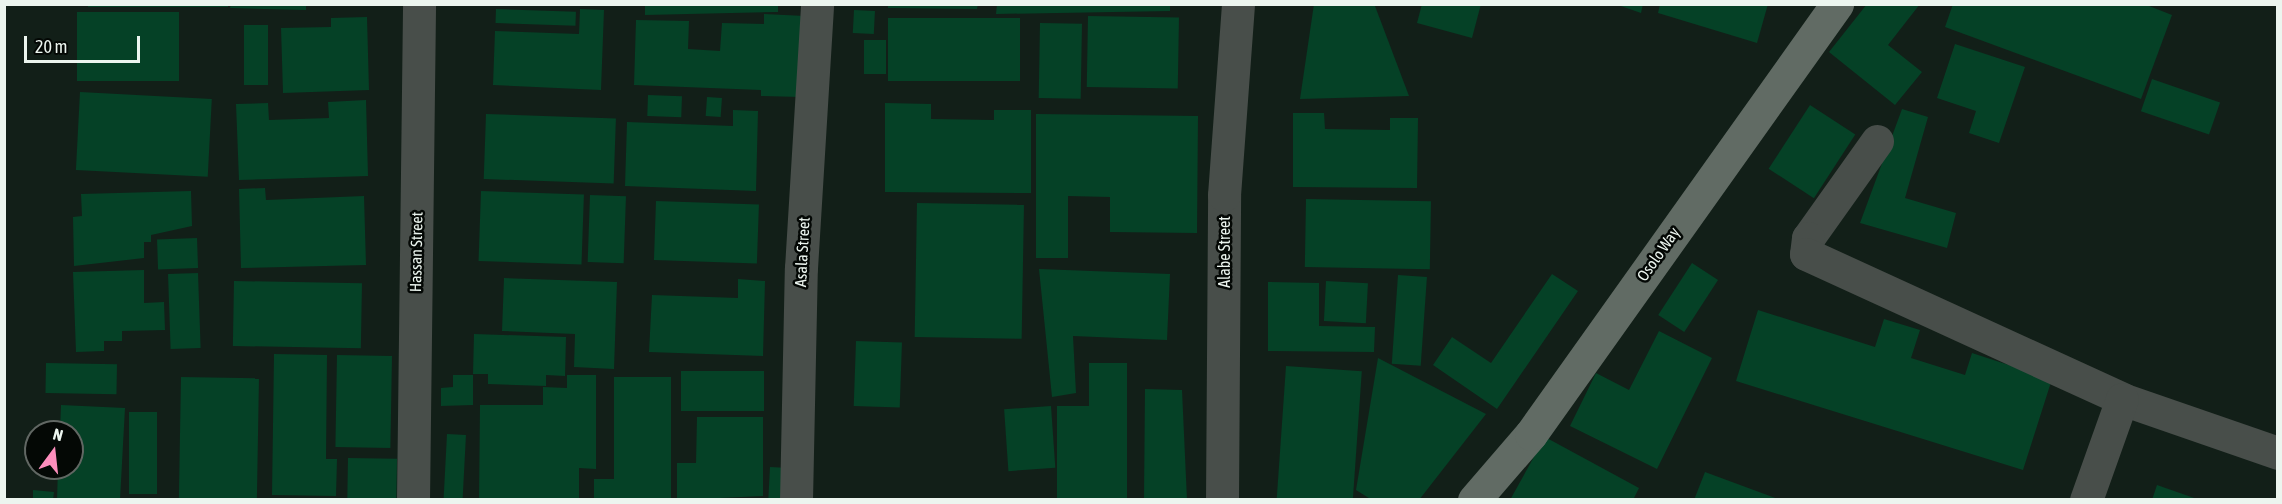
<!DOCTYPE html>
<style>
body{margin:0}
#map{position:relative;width:2282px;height:504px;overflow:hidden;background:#121f18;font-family:"Asap Condensed",sans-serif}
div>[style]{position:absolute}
.building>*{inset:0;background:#054126;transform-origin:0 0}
.minor>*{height:33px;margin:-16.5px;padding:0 16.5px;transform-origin:16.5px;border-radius:16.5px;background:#484e4a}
.secondary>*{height:33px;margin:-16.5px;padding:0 16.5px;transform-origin:16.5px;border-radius:16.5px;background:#616b64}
span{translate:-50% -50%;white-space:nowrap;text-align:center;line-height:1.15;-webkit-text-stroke:5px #040805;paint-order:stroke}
.street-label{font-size:16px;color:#ecf5ef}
.frame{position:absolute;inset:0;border:6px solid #ecf5ef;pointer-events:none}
.north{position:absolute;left:24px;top:420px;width:60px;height:60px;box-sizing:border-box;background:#040805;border:2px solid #616763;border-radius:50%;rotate:15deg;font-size:16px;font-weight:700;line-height:24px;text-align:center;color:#ecf5ef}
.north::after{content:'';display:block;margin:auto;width:21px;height:27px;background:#fe8ebd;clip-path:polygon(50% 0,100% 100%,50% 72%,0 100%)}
.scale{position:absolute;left:24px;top:36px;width:116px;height:27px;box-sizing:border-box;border:3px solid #ecf5ef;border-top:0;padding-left:8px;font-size:18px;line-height:21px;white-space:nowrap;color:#ecf5ef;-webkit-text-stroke:4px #040805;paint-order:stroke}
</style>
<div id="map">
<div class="building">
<div style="left:88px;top:4px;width:140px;height:3px"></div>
<div style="clip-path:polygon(231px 4px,306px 4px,306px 10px,230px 8px)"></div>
<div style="clip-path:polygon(645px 4px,778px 4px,778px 12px,645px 15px)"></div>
<div style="clip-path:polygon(888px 4px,978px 4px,977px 9px,888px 8px)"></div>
<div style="clip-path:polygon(997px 4px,1170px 4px,1170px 11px,996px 14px)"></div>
<div style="clip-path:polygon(1314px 4px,1375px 6px,1409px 96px,1300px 99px)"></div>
<div style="clip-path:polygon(1422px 4px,1481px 4px,1472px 38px,1417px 23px)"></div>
<div style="clip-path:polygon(1615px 4px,1643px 4px,1641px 13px)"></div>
<div style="clip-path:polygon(1660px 4px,1768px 4px,1757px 43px,1658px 13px)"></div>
<div style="clip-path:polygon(1867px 4px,1920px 4px,1888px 45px,1922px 72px,1895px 105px,1829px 52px)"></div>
<div style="clip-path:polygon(1953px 4px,2144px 4px,2172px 15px,2141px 99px,1945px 27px)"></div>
<div style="left:496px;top:9px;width:80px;height:14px;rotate:2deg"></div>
<div style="clip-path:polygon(580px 9px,604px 10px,601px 90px,493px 85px,495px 31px,579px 34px)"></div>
<div style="left:854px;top:10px;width:21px;height:23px;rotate:3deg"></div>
<div style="left:77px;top:12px;width:102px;height:69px"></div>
<div style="clip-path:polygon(764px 14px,805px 16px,801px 97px,761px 96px,761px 90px,634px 85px,636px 20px,689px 21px,688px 49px,720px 51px,722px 23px,764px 24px)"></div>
<div style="left:1088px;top:16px;width:91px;height:71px;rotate:1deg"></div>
<div style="clip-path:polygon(367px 17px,369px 90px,283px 93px,281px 28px,331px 27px,331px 18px)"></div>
<div style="left:888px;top:18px;width:132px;height:63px"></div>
<div style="left:1040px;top:23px;width:42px;height:75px;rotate:1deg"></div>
<div style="left:244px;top:25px;width:24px;height:60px"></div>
<div style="left:864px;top:40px;width:22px;height:34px"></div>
<div style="clip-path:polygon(1955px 44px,2025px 67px,1999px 143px,1969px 133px,1976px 111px,1937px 98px)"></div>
<div style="left:2152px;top:79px;width:72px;height:34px;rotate:19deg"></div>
<div style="left:80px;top:92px;width:132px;height:78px;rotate:3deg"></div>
<div style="left:648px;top:95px;width:34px;height:21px;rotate:2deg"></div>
<div style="left:707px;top:97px;width:15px;height:19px;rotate:4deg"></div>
<div style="clip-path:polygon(366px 100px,368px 176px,239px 180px,236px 104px,268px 103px,269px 120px,329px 118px,328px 102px)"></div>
<div style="clip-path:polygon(885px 103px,931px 104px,931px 119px,994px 120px,994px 110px,1031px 110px,1031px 193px,885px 192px)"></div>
<div style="left:1810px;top:105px;width:54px;height:76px;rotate:33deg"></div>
<div style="clip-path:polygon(1902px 109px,1928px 117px,1905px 198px,1956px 213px,1947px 248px,1860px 223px)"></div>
<div style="clip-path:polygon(733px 110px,758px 111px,756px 191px,625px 186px,627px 122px,733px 126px)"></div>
<div style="clip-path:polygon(1293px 113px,1324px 113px,1325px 129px,1390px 130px,1390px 118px,1418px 118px,1417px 188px,1293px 187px)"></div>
<div style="left:486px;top:114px;width:130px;height:65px;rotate:2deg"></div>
<div style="clip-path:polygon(1036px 114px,1198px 116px,1197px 233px,1110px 232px,1110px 197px,1068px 196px,1068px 258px,1036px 258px)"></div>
<div style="clip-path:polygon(265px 188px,266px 200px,364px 196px,366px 265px,241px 268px,239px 189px)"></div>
<div style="clip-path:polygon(191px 191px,192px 226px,151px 235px,151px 242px,144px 242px,144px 258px,74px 266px,73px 217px,82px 216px,81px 194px)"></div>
<div style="left:481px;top:191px;width:103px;height:70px;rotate:2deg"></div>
<div style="left:590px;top:195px;width:36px;height:67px;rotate:2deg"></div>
<div style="left:1306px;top:199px;width:125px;height:68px;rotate:1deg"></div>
<div style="left:656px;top:201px;width:103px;height:59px;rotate:2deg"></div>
<div style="left:917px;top:203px;width:107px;height:134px;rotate:1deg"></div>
<div style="left:197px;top:238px;width:30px;height:40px;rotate:88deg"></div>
<div style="left:1692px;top:263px;width:31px;height:62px;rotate:33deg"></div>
<div style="clip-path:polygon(1039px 269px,1170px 274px,1167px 340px,1073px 336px,1076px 393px,1052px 397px)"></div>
<div style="clip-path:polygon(144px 270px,144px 303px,164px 302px,165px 330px,122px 331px,122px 341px,104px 341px,104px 351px,76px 352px,73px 272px)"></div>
<div style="left:198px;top:273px;width:75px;height:30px;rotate:88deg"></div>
<div style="clip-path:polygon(1552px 274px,1578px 291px,1497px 409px,1433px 365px,1452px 337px,1491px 363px)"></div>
<div style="left:1398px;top:275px;width:29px;height:89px;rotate:4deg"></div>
<div style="clip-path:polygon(504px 278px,617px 282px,614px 369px,574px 367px,575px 334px,502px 331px)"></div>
<div style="clip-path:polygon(738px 279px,765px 281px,763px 356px,649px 352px,652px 295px,738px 298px)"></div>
<div style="left:234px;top:281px;width:128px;height:65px;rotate:1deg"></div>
<div style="left:1326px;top:281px;width:42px;height:40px;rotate:3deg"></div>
<div style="clip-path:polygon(1268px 282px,1319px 283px,1319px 326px,1375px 327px,1374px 352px,1268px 351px)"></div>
<div style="clip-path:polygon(1758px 310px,1875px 347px,1884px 319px,1920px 330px,1911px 358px,1965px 375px,1972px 353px,2052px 379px,2023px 470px,1736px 381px)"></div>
<div style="clip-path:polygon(1659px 331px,1712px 358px,1657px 469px,1570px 426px,1596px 373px,1629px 390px)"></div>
<div style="clip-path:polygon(474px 334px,566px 337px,565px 376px,546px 375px,546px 386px,488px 384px,488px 374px,473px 374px)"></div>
<div style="left:856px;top:341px;width:46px;height:65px;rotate:2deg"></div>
<div style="clip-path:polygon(274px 354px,327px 355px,326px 459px,337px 459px,336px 496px,272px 495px)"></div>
<div style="left:337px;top:355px;width:55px;height:92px;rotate:1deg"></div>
<div style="clip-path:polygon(1378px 358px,1486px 414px,1419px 500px,1372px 500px,1356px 490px)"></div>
<div style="left:46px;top:363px;width:71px;height:30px;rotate:1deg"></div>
<div style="clip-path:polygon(1089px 363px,1127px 363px,1127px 498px,1057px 498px,1057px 406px,1089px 406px)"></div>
<div style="left:1286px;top:366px;width:76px;height:134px;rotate:4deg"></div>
<div style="left:681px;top:371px;width:83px;height:40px"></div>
<div style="clip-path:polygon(453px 375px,473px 375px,473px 405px,441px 406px,441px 388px,453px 387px)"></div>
<div style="clip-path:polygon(567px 375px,596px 375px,596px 469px,579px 468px,579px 500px,479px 500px,480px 405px,543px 405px,543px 387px,567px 388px)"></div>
<div style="left:181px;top:377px;width:78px;height:123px;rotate:1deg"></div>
<div style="clip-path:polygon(614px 377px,671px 377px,671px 500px,594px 500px,594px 479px,614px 479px)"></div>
<div style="clip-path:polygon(1145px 389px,1182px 390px,1187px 500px,1144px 500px)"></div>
<div style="clip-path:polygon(61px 405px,125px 408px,120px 500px,57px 500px,58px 468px,72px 468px,72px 432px,60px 432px)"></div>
<div style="left:1051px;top:406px;width:62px;height:47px;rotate:86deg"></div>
<div style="left:129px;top:412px;width:28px;height:82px"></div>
<div style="clip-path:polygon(697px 417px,763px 417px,763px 496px,677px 500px,677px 463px,696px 463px)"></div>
<div style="left:42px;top:427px;width:13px;height:5px"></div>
<div style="left:447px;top:434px;width:19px;height:66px;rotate:3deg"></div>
<div style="clip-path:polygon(1545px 437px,1639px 488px,1633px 500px,1510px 500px)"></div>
<div style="left:348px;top:458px;width:49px;height:42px;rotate:1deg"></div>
<div style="left:770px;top:467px;width:19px;height:33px;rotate:3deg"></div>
<div style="clip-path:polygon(1705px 472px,1778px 499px,1778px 500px,1694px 500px)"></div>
<div style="clip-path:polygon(2157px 485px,2197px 499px,2197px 500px,2152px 500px)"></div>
<div style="clip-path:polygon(33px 490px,54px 492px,53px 500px,33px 500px)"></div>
</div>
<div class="minor">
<div style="left:1877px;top:141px;width:119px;rotate:125.4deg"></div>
<div style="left:1808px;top:238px;width:16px;rotate:97deg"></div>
<div style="left:1806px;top:254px;width:348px;rotate:24.6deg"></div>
<div style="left:2122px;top:399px;width:165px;rotate:19.1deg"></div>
<div style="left:413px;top:500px;width:496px;rotate:-89.3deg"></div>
<div style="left:796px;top:500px;width:232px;rotate:-88.8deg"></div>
<div style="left:801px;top:268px;width:264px;rotate:-86.5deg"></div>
<div style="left:1222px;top:500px;width:305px;rotate:-89.6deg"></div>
<div style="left:1224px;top:195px;width:192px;rotate:-85.8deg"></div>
<div style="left:2086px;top:500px;width:107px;rotate:-70.4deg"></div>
</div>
<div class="secondary">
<div style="left:1474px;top:500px;width:87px;rotate:-49.2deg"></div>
<div style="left:1531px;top:434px;width:528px;rotate:-54.56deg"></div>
</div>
<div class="street-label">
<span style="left:416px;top:252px;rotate:-89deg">Hassan Street</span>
<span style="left:802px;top:252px;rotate:-87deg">Asala Street</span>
<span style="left:1224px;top:252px;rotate:-90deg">Alabe Street</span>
<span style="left:1658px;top:254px;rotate:-55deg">Osolo Way</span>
</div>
<div class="frame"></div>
<div class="north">N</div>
<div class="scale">20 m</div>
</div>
